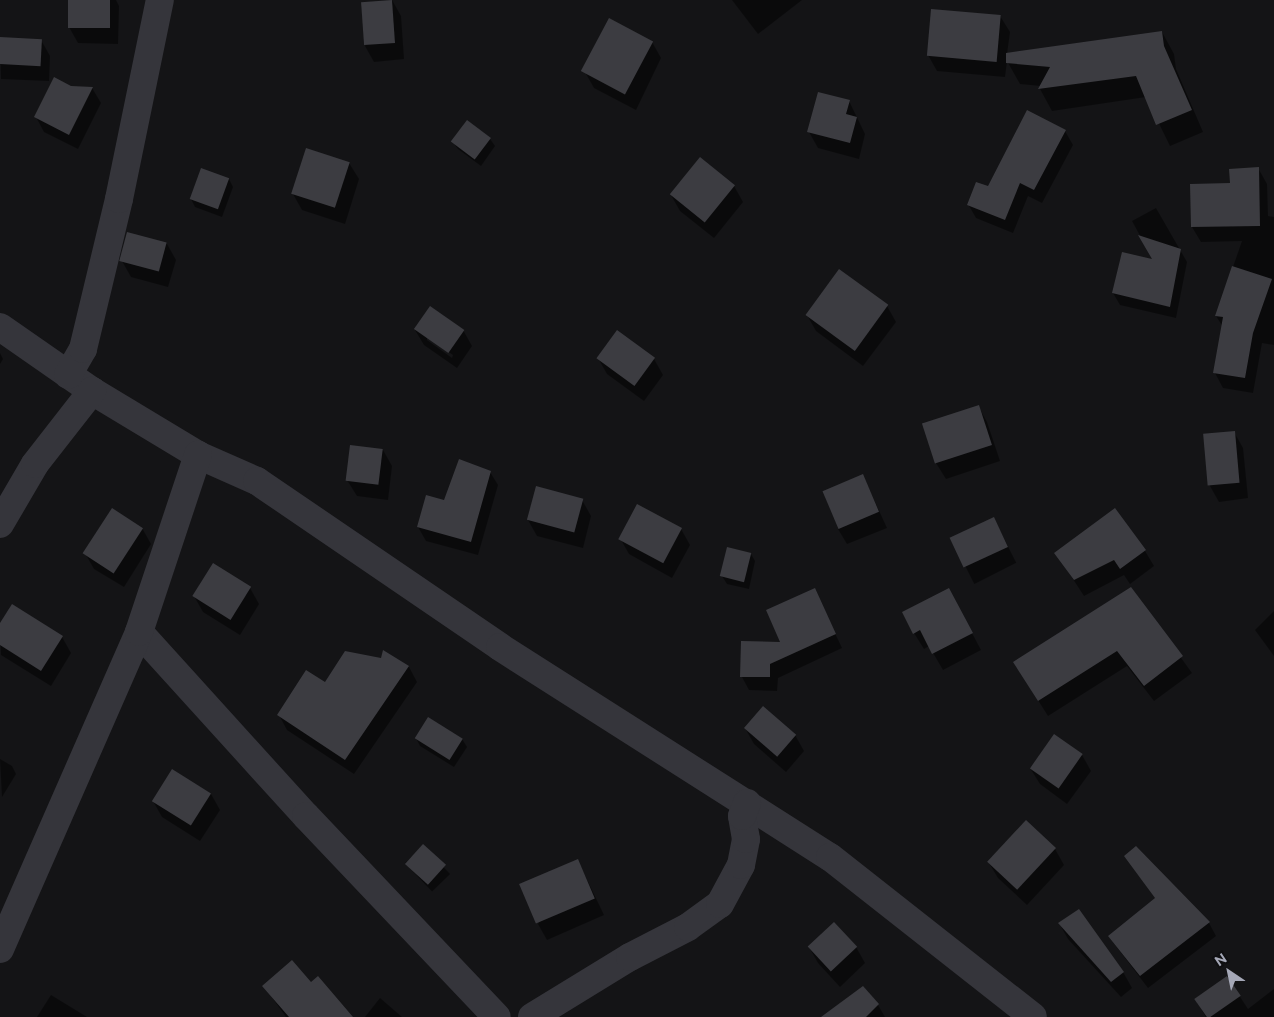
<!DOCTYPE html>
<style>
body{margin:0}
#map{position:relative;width:1274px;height:1017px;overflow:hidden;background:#141416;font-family:Raleway,sans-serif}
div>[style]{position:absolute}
.shadow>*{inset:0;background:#0007;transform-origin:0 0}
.building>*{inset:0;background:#3c3c41;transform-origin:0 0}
.minor>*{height:28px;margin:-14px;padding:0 14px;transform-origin:14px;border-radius:14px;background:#35353b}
span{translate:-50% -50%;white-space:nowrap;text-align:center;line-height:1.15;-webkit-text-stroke:4px #0f0f11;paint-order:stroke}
.north{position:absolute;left:1204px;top:947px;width:50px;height:50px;-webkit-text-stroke:4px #0f0f11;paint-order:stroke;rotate:326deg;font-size:14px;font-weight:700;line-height:20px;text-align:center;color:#a5a8b7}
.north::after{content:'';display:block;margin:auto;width:18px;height:22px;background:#a5a8b7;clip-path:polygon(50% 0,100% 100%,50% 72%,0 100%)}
</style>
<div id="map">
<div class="shadow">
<div style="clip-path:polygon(69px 0,116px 0,119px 6px,118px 44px,78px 43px,69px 27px)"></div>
<div style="clip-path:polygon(392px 0,401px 16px,404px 59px,374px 62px,365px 46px)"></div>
<div style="clip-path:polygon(732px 0,802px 0,758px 34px)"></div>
<div style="clip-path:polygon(1000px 16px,1010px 32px,1007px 54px,1162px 32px,1174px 54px,1176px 69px,1203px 132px,1170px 146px,1146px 97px,1052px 111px,1040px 89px,1041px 86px,1020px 84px,1007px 61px,1005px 77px,937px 71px,928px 55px)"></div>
<div style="clip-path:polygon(0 38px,41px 40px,50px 56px,49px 81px,1px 79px)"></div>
<div style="clip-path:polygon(652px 42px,661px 58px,636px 110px,594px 88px,585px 72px)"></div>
<div style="clip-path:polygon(70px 87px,92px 88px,101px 103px,78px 149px,44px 132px,36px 117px)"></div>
<div style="clip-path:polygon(849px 101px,865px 134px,859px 159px,818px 148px,809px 132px)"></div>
<div style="clip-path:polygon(1065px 131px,1073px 145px,1042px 203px,1028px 196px,1013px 233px,976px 218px,968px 204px)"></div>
<div style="clip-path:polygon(490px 139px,495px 146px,481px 166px,458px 149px,453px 142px)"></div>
<div style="clip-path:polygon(349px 163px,359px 179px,345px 224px,302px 210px,293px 194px)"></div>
<div style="clip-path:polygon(1258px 168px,1267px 184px,1268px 216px,1274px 217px,1274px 345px,1262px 343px,1253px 393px,1223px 388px,1215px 373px,1223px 327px,1216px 316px,1242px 241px,1201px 242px,1192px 227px,1231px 185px)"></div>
<div style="clip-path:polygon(229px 179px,233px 187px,222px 217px,195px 207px,191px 199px)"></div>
<div style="clip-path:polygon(734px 186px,743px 202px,714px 238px,680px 211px,671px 195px)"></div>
<div style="clip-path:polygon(1156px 208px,1187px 262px,1176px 318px,1120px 305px,1113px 293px,1154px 261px,1132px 221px)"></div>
<div style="clip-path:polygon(167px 244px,176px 260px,168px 287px,131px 277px,122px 261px)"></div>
<div style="clip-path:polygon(887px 306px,896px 322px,863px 366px,816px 331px,807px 315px)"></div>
<div style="clip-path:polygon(evenodd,415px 330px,463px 330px,472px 346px,457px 368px,424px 345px,415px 330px,427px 337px,453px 355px,452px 358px,427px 340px,427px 337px)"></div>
<div style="clip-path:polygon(0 353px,3px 359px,0 364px)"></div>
<div style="clip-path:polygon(598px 358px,654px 359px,663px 375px,644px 401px,607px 374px)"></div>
<div style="clip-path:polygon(978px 406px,987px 422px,1000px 461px,946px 479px,936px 463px)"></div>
<div style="clip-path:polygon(1234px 432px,1243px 448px,1248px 498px,1219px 502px,1210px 486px)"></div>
<div style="clip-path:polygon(383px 450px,392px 466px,388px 500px,357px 496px,347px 480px)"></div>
<div style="clip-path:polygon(490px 472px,498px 485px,478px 555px,426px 541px,418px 527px,445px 501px)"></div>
<div style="clip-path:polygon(863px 476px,887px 528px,847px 544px,838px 529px)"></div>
<div style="clip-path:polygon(582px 500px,591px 516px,583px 548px,537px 536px,528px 520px)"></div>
<div style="left:994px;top:519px;width:49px;height:47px;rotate:63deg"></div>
<div style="clip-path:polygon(142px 528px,151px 544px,124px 587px,94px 569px,85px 553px)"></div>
<div style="clip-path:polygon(681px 529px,690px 545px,672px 578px,629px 554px,620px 538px)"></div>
<div style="clip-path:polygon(1145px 551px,1154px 566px,1130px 584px,1124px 575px,1084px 596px,1056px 553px)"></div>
<div style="clip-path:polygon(751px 554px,755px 561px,749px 589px,727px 584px,722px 576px)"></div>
<div style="clip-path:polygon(250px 588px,259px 604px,240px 635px,203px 612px,194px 596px)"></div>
<div style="clip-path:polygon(814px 589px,842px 648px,778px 678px,777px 691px,749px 690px,742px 677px,782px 643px)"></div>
<div style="clip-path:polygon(1131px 589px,1192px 673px,1154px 701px,1127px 666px,1048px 716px,1024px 678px)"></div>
<div style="clip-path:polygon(957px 605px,981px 650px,943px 670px,929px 646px,924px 649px,914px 633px)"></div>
<div style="clip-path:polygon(1274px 611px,1274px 656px,1255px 630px)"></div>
<div style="clip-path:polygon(0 625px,62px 637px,71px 653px,51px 686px,1px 655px)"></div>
<div style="clip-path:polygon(384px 652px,409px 667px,417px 682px,354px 774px,287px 730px,279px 715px,326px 684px,382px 659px)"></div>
<div style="clip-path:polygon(745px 728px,795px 735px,804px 751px,786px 772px,754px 744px)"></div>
<div style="clip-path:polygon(416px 738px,462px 739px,467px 747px,454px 767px,420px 746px)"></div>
<div style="clip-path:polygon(1082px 755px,1091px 771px,1067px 804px,1040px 784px,1030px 768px)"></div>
<div style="clip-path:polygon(0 759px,12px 766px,16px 774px,2px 797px)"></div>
<div style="clip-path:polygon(173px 771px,211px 794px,220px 810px,200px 841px,162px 817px,153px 801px)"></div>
<div style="left:423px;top:846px;width:39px;height:25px;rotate:46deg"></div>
<div style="clip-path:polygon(1136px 848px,1209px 923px,1216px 936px,1148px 988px,1109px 937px,1156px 899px,1126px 857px)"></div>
<div style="clip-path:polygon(1055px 849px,1064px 865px,1027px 905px,998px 878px,989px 863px)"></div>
<div style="clip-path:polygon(578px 861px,604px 915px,547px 940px,538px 924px)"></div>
<div style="clip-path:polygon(1059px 923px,1123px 972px,1132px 988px,1121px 997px,1068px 939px)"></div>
<div style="clip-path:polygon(809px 947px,856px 947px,865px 963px,840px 987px,818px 963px)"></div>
<div style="clip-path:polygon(1227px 977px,1248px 1009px,1274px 989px,1274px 1017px,1206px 1017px,1195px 999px)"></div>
<div style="clip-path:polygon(264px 986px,337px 1017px,286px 1017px)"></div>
<div style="clip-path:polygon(51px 995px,87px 1017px,37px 1017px)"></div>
<div style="clip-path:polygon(380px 998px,402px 1017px,365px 1017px)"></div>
<div style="clip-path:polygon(878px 1005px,885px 1017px,824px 1017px)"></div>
</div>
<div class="building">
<div style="left:68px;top:0;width:42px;height:28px"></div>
<div style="left:392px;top:0;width:43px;height:31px;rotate:86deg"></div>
<div style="left:931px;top:9px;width:70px;height:47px;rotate:5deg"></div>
<div style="left:609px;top:18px;width:50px;height:60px;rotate:28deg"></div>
<div style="clip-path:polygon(1162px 31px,1164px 46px,1192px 110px,1156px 125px,1136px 76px,1038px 89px,1050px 67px,1006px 63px,1006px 53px)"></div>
<div style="left:0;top:37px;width:42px;height:27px;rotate:3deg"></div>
<div style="clip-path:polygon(54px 77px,71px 86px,93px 87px,69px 135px,34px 117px)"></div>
<div style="clip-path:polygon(818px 92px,850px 100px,846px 114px,857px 117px,850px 143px,807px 132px)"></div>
<div style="clip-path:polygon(1027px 110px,1066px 130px,1034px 190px,1020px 183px,1005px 220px,967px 205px,976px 182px,988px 186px)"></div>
<div style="left:467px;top:120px;width:30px;height:27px;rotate:37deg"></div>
<div style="left:306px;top:148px;width:46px;height:48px;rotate:18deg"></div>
<div style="left:700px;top:157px;width:45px;height:48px;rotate:39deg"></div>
<div style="clip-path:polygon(1259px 167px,1260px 226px,1191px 227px,1190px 184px,1230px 183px,1229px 169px)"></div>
<div style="left:201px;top:168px;width:30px;height:33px;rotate:20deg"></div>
<div style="left:127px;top:232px;width:41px;height:30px;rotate:15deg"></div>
<div style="clip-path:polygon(1138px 235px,1181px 249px,1170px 307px,1112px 293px,1122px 252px,1152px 259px)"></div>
<div style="clip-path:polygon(1232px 266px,1272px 279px,1253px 333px,1245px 378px,1213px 373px,1223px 317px,1215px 316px)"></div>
<div style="left:839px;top:269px;width:61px;height:57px;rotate:36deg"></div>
<div style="left:430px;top:306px;width:42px;height:28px;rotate:35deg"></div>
<div style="left:617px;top:330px;width:47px;height:35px;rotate:36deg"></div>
<div style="left:979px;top:405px;width:42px;height:60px;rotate:72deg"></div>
<div style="left:1235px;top:431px;width:52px;height:32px;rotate:85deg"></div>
<div style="left:350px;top:445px;width:33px;height:36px;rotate:7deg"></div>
<div style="clip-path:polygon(459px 459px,491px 471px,471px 542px,417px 527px,426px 495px,444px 500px)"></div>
<div style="left:863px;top:474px;width:41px;height:44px;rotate:67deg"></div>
<div style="left:536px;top:486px;width:49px;height:35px;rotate:15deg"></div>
<div style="left:637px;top:504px;width:51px;height:40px;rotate:28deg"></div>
<div style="left:112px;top:508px;width:37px;height:54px;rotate:33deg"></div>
<div style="clip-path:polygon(1115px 508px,1146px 550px,1120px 569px,1114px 560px,1074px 580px,1054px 553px)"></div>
<div style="left:994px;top:517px;width:33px;height:49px;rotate:65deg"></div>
<div style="left:727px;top:547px;width:25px;height:30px;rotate:14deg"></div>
<div style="left:213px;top:563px;width:45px;height:39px;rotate:32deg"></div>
<div style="clip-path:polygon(1131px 587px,1183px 656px,1144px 686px,1117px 651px,1038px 701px,1013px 662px)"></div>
<div style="clip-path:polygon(815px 588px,836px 634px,770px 664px,770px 677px,740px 677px,741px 641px,780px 642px,766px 610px)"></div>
<div style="clip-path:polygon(949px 588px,973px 633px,932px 654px,920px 630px,913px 634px,902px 612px)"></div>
<div style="clip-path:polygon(12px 604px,63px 636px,41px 671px,0 645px,0 623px)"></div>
<div style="clip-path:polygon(383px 650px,409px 666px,345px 760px,277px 715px,306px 670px,325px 682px,345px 651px,381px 658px)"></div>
<div style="left:763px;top:706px;width:44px;height:29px;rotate:41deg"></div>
<div style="left:428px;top:717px;width:41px;height:25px;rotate:32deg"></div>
<div style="left:1054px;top:734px;width:35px;height:42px;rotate:35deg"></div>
<div style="left:172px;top:769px;width:46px;height:38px;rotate:32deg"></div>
<div style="left:1026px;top:820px;width:41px;height:57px;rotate:43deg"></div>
<div style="left:423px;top:844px;width:31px;height:27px;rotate:42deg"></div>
<div style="clip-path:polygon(1136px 846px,1210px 922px,1140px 976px,1108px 936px,1155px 898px,1124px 856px)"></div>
<div style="left:578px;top:859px;width:43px;height:64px;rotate:67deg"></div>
<div style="clip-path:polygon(1079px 909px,1124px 972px,1111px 982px,1058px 923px)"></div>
<div style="left:834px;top:922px;width:34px;height:36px;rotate:47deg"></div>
<div style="clip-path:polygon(292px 960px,311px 982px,318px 976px,353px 1017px,289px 1017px,262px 986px)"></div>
<div style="left:1227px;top:976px;width:24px;height:40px;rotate:55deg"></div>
<div style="clip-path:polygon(863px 986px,879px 1004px,866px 1017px,821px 1017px)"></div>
</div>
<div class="minor">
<div style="left:0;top:327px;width:112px;rotate:34.8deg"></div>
<div style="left:92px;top:391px;width:124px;rotate:31.1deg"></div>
<div style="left:198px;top:455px;width:64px;rotate:23.8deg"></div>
<div style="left:257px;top:481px;width:294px;rotate:34.3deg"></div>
<div style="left:500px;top:647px;width:391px;rotate:32.5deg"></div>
<div style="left:830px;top:857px;width:258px;rotate:38.2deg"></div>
<div style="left:68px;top:375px;width:30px;rotate:-60deg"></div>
<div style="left:83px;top:349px;width:154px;rotate:-76.5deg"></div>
<div style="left:119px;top:199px;width:203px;rotate:-78.4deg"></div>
<div style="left:0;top:524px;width:69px;rotate:-59.7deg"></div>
<div style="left:35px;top:464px;width:93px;rotate:-52deg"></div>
<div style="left:139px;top:632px;width:248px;rotate:47.8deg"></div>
<div style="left:306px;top:816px;width:277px;rotate:46.5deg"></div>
<div style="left:0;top:949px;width:346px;rotate:-66.3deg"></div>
<div style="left:139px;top:632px;width:187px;rotate:-71.6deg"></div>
<div style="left:532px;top:1017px;width:115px;rotate:-31.5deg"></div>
<div style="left:630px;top:957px;width:65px;rotate:-27.3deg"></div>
<div style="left:688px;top:927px;width:39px;rotate:-36deg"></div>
<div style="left:720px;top:904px;width:44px;rotate:-61.7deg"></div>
<div style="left:741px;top:865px;width:26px;rotate:-79deg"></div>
<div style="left:746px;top:839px;width:23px;rotate:-100deg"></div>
<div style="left:742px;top:816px;width:14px;rotate:-69deg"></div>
</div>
<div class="north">N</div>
</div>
